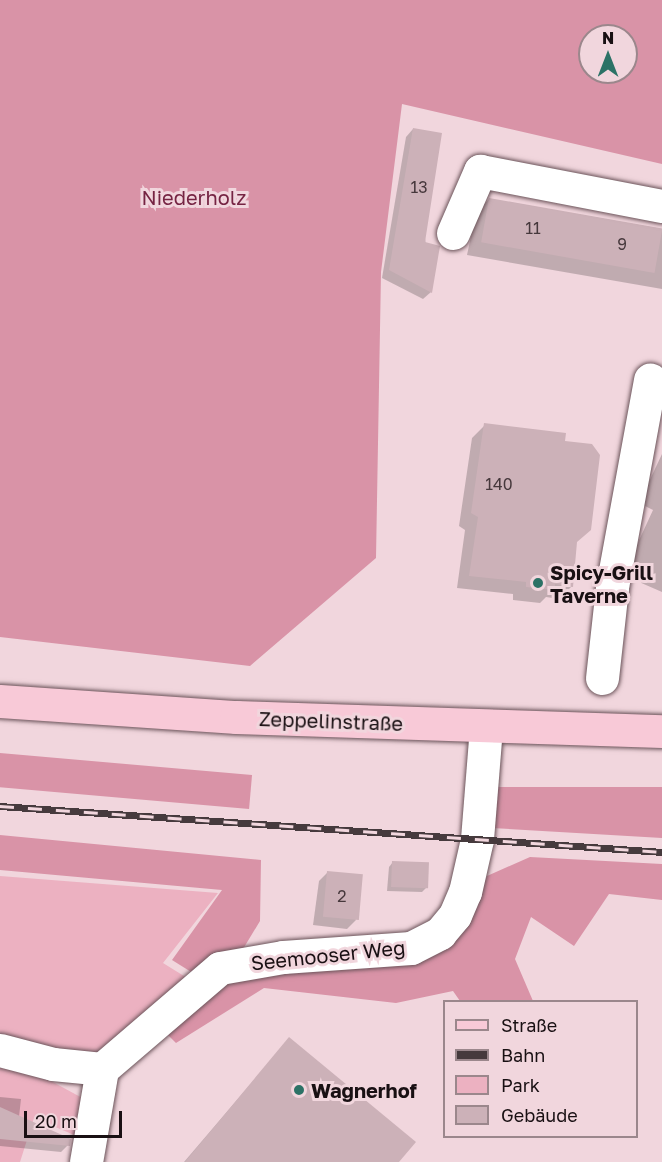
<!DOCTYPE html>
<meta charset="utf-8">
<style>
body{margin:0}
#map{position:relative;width:662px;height:1162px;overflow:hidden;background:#f1d6dd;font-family:"Golos Text",sans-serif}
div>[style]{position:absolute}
.green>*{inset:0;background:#ecb1c1}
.forest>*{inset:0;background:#d993a7;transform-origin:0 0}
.shadow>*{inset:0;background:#0003}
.building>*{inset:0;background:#ccb1b8;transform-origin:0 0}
.roads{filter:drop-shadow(0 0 2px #6b545a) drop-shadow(0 0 2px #6b545a)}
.minor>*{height:33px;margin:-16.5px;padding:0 16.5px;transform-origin:16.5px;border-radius:16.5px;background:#fff}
.major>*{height:33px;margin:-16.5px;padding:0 16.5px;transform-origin:16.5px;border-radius:16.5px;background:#f8c9d7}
.rail>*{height:7px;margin-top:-3.5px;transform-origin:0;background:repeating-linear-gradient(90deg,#f1d6dd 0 14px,#463a3d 0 28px);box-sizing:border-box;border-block:2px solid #463a3d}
.dots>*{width:16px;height:16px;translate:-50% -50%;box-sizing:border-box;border:3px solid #f1d6dd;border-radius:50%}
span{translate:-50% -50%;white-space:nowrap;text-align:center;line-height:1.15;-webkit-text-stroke:6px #f1d6dd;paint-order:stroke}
.number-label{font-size:16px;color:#46383c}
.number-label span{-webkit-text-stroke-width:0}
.park-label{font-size:20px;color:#762443}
.poi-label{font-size:20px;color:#191013;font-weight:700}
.left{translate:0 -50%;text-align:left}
.street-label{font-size:20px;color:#191013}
.legend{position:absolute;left:443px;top:1000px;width:195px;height:138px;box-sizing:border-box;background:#f1d6dd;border:2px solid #9b878c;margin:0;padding:8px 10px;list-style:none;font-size:18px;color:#191013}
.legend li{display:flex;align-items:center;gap:12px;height:30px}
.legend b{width:30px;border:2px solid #9b878c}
.north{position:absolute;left:578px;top:24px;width:60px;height:60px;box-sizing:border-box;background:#f1d6dd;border:2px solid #9b878c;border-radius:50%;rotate:0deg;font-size:16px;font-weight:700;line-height:24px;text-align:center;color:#191013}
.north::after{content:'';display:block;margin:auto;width:21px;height:27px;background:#2c7266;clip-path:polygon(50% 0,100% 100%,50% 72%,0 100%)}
.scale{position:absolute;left:24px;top:1111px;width:98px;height:27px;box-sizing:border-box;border:3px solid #191013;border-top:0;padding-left:8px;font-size:18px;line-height:21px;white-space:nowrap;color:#191013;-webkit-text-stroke:4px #f1d6dd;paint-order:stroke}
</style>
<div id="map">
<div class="green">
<div style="clip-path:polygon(0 876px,218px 893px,163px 963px,192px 981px,109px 1054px,0 1043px)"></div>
<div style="clip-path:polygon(0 1062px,27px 1068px,86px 1100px,79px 1137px,34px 1118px,20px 1162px,0 1162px)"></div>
</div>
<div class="forest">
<div style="clip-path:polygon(evenodd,0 0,662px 0,662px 164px,402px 104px,381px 272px,376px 558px,250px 666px,0 637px,0 0,590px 36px,626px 36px,626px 72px,590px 72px,590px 36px)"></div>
<div style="left:0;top:753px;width:253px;height:34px;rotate:5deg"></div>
<div style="clip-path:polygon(497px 787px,662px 787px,662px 838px,492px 828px)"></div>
<div style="clip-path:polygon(0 835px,261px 860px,260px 921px,240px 954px,196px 975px,172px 960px,222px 890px,0 870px)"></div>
<div style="clip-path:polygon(530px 857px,662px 864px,662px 900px,609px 894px,574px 946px,531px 917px,515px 959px,533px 1001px,460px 1001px,453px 991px,396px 1003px,264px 988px,176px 1043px,164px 1031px,212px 984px,466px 923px,487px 876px)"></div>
</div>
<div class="shadow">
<div style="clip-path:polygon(413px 129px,431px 292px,423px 299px,382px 278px,406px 137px)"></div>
<div style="clip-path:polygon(489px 199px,662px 229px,662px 289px,467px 255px,476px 213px)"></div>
<div style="clip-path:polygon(485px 425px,572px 586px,559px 599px,546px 597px,540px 603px,513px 600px,513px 594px,457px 588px,465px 530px,459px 526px,472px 438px)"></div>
<div style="clip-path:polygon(662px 454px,662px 592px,623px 575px,653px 510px,639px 503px)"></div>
<div style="clip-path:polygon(393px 862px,426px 888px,422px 892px,387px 891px,389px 867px)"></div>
<div style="clip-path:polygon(328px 872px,356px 920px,347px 929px,313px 925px,319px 881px)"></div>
<div style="clip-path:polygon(289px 1039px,397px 1162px,184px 1162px)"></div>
<div style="clip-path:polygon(0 1097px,21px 1099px,19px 1117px,68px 1145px,61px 1152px,0 1146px)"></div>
</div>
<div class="building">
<div style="clip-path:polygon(413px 128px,442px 133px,425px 242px,440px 246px,432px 293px,389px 270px)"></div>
<div style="left:489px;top:198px;width:176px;height:45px;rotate:10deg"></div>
<div style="clip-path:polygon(484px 423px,566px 433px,565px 441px,592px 444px,600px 455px,591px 530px,577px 542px,573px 587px,555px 584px,555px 590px,526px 587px,526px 582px,469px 576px,478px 517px,471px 513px)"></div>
<div style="left:392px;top:861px;width:37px;height:26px;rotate:2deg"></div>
<div style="left:327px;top:871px;width:36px;height:46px;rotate:5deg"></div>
<div style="clip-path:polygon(289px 1037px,416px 1142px,399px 1162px,185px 1162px)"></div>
<div style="clip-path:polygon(0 1107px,71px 1139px,70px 1146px,0 1139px)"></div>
</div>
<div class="roads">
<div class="minor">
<div style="left:453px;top:233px;width:68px;rotate:-66.5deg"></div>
<div style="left:480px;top:171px;width:185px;rotate:10.9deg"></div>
<div style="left:602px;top:678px;width:92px;rotate:-83.7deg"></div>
<div style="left:612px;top:587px;width:211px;rotate:-79.6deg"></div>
<div style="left:0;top:1050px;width:55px;rotate:14.8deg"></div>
<div style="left:53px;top:1064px;width:49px;rotate:5.8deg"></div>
<div style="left:102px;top:1069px;width:155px;rotate:-40.6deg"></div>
<div style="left:220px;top:968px;width:64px;rotate:-9.9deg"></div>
<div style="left:283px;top:957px;width:128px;rotate:-4deg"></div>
<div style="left:411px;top:948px;width:33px;rotate:-27deg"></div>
<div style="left:440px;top:933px;width:23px;rotate:-50deg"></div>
<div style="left:455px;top:915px;width:25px;rotate:-67deg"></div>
<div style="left:465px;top:892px;width:54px;rotate:-77.2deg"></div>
<div style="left:477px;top:839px;width:113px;rotate:-85.4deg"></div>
<div style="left:86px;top:1162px;width:94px;rotate:-80.2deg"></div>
</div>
<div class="major">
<div style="left:0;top:701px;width:237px;rotate:3.9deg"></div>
<div style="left:236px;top:717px;width:426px;rotate:1.9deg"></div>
</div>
</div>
<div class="rail">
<div style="left:0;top:806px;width:664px;rotate:3.97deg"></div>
</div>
<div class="dots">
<div style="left:538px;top:583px;background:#2c7266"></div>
<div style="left:299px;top:1090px;background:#2c7266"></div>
</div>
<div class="number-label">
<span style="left:419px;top:187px">13</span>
<span style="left:533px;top:228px">11</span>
<span style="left:622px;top:244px">9</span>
<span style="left:499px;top:484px">140</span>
<span style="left:342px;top:896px">2</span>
</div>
<div class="park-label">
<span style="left:194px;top:197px">Niederholz</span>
</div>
<div class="poi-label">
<span class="left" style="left:550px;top:584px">Spicy-Grill<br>Taverne</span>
<span class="left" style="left:311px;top:1090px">Wagnerhof</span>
</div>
<div class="street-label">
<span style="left:331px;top:721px;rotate:2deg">Zeppelinstraße</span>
<span style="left:328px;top:955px;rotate:-6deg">Seemooser Weg</span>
</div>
<ul class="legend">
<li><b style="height:8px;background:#f8c9d7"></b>Straße</li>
<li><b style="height:8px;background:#463a3d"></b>Bahn</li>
<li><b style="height:16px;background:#ecb1c1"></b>Park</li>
<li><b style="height:16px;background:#ccb1b8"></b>Gebäude</li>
</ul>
<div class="north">N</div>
<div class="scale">20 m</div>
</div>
